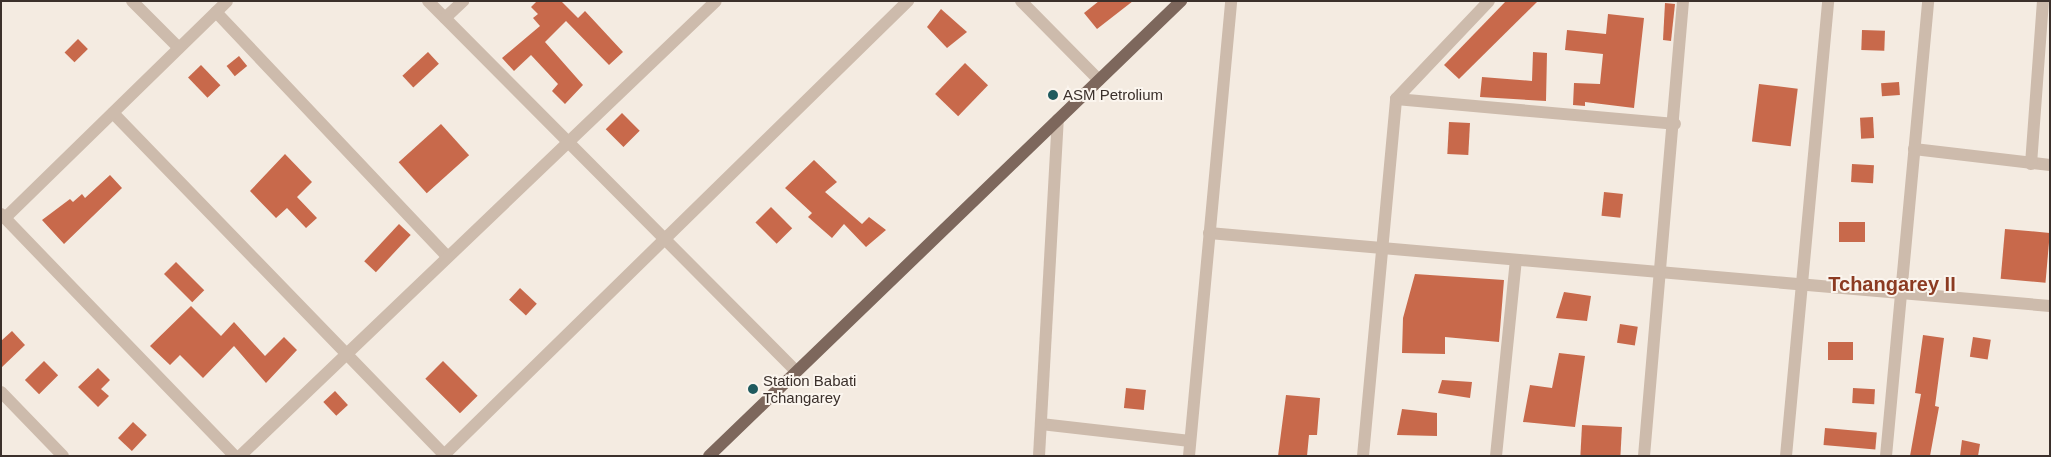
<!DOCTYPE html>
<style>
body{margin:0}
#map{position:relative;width:2051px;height:457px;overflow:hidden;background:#f4ebe1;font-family:Arial,sans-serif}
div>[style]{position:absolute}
.building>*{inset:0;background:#c8694b;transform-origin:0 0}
.minor>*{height:12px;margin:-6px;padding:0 6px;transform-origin:6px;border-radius:6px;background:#cdbbac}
.major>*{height:12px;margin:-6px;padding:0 6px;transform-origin:6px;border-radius:6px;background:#7d675c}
.dots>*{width:14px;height:14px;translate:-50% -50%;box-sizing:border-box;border:2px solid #fbf5ee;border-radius:50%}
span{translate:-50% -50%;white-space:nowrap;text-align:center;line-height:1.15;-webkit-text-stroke:4px #fbf5ee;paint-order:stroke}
.poi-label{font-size:15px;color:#3b302b}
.left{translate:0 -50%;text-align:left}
.district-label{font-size:20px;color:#8c3b22;font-weight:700}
.frame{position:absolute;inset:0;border:2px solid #3b302b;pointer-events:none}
</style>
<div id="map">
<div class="building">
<div style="clip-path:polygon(537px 1px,561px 1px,578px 18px,585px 11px,623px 52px,609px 65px,566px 21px,545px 42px,583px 85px,565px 104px,552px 91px,558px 84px,531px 55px,514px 71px,502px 58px,540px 26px,533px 18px,538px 14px,531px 7px)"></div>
<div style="clip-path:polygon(1099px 1px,1133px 1px,1097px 29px,1084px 13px)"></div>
<div style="clip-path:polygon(1506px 1px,1538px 1px,1459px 79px,1444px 65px)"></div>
<div style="clip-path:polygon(1665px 3px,1675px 4px,1671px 41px,1663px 40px)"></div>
<div style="clip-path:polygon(941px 9px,967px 32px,947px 48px,927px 27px)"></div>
<div style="clip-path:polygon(1608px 14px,1644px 18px,1634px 108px,1585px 102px,1585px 106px,1573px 105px,1574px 83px,1600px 84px,1603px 54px,1565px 50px,1567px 30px,1606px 34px)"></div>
<div style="left:1862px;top:30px;width:23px;height:20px;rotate:2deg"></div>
<div style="left:78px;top:39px;width:14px;height:19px;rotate:45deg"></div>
<div style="left:428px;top:52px;width:16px;height:35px;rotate:47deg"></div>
<div style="clip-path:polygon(1533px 52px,1547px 53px,1546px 101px,1480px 97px,1482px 77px,1532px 81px)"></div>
<div style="left:239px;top:56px;width:13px;height:16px;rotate:51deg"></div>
<div style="left:965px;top:63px;width:32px;height:43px;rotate:44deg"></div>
<div style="left:201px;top:65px;width:28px;height:18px;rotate:46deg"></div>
<div style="left:1899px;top:82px;width:13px;height:18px;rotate:86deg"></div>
<div style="left:1759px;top:84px;width:39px;height:58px;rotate:7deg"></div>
<div style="left:622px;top:113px;width:25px;height:23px;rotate:45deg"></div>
<div style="left:1873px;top:117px;width:21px;height:13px;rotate:87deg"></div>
<div style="left:1449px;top:122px;width:21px;height:32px;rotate:3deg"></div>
<div style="left:441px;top:124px;width:42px;height:57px;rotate:48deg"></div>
<div style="clip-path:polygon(285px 154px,312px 182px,297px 197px,317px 218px,306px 228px,287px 208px,276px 218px,250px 191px)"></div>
<div style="clip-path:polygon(814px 160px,837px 182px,825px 192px,862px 224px,869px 217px,886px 230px,866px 247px,844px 224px,832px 238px,808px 217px,812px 213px,785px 188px)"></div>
<div style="left:1852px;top:164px;width:22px;height:18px;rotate:3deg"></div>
<div style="clip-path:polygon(110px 175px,122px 188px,64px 244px,42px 220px,70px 199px,73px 202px,82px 194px,85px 198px)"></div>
<div style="left:1604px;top:192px;width:19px;height:24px;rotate:6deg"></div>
<div style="left:771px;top:207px;width:30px;height:22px;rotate:45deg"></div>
<div style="left:1839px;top:222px;width:26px;height:20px"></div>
<div style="left:399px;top:224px;width:16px;height:51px;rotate:43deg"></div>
<div style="left:2005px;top:229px;width:45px;height:50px;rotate:5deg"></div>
<div style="left:176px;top:262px;width:40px;height:17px;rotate:45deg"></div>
<div style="clip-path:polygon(1415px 274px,1504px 280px,1499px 342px,1445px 337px,1445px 354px,1402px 353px,1403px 318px)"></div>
<div style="left:520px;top:288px;width:23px;height:16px;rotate:43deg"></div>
<div style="clip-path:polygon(1564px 292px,1591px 296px,1587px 321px,1556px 318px)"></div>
<div style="clip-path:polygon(191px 306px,221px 336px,234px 322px,265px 356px,284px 337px,297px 350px,266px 383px,234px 346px,203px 378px,180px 355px,170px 365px,150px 346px)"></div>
<div style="left:1620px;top:324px;width:18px;height:19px;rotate:9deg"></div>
<div style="clip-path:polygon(12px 331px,25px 345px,1px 368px,1px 341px)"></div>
<div style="clip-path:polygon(1923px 335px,1944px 338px,1935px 406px,1939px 407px,1930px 456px,1910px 456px,1921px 394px,1915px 393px)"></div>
<div style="left:1973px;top:337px;width:18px;height:20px;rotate:9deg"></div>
<div style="left:1828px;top:342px;width:25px;height:18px"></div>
<div style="clip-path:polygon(1559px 353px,1585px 356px,1575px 427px,1523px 422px,1530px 385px,1552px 388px)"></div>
<div style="left:44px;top:361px;width:20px;height:27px;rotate:45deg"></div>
<div style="left:443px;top:361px;width:49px;height:25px;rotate:45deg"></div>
<div style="clip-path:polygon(98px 368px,110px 380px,101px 389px,109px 396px,98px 407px,78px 387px)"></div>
<div style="clip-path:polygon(1442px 380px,1472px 382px,1470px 398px,1438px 393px)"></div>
<div style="left:1126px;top:388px;width:20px;height:20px;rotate:6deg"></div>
<div style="left:1853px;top:388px;width:22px;height:15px;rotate:3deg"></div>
<div style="left:335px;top:391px;width:19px;height:16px;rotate:47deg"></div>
<div style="clip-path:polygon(1286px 395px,1320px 398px,1317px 435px,1309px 435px,1307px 456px,1278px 456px)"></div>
<div style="clip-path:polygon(1402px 409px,1437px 413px,1437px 436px,1397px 435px)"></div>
<div style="left:133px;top:422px;width:19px;height:22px;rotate:43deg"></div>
<div style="left:1582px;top:425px;width:40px;height:30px;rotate:3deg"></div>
<div style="left:1825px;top:428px;width:52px;height:17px;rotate:5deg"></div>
<div style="clip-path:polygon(1962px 440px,1980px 444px,1978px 456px,1960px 456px)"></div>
</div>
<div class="minor">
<div style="left:132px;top:1px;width:66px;rotate:45deg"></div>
<div style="left:428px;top:1px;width:520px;rotate:45.16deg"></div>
<div style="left:1021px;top:1px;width:111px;rotate:45.4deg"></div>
<div style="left:216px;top:12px;width:337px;rotate:46.6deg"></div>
<div style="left:445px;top:18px;width:25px;rotate:-43deg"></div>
<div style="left:1396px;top:99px;width:280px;rotate:5.1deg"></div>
<div style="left:113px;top:113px;width:475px;rotate:45.9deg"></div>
<div style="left:1914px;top:149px;width:137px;rotate:6.7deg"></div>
<div style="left:2031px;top:164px;width:163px;rotate:-85.8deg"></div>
<div style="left:1px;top:214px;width:337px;rotate:46deg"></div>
<div style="left:5px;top:218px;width:310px;rotate:-44.3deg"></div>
<div style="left:1209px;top:233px;width:844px;rotate:4.96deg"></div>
<div style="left:1px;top:392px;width:89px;rotate:45.9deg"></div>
<div style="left:1041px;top:424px;width:150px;rotate:6.5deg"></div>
<div style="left:240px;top:456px;width:658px;rotate:-43.71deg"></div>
<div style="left:443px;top:456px;width:651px;rotate:-44.38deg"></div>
<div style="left:1039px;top:456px;width:337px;rotate:-86.8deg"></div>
<div style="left:1189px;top:456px;width:457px;rotate:-84.7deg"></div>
<div style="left:1363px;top:456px;width:359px;rotate:-84.7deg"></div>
<div style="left:1396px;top:99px;width:135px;rotate:-46.5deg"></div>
<div style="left:1496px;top:456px;width:197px;rotate:-84.2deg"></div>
<div style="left:1644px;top:456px;width:457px;rotate:-85.1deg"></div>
<div style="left:1786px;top:456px;width:457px;rotate:-84.7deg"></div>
<div style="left:1886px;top:456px;width:457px;rotate:-84.7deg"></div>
</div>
<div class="major">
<div style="left:709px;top:456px;width:656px;rotate:-43.95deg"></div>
</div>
<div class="dots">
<div style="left:1053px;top:95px;background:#1f5a5e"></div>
<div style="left:753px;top:389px;background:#1f5a5e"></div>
</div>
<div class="poi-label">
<span class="left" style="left:1063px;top:95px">ASM Petrolium</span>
<span class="left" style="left:763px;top:389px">Station Babati<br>Tchangarey</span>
</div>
<div class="district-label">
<span style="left:1892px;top:284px">Tchangarey II</span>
</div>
<div class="frame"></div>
</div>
